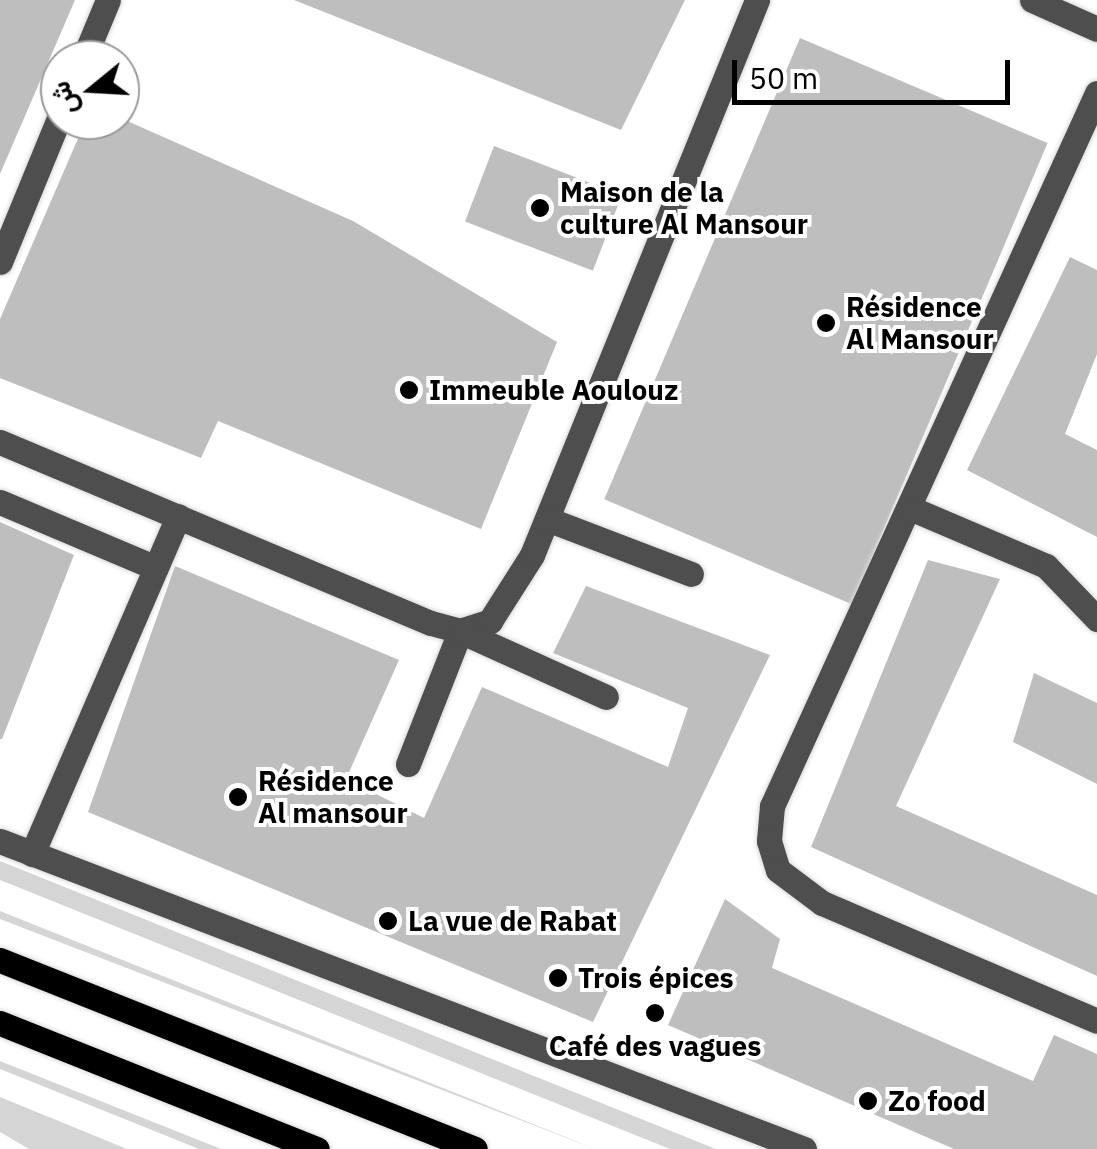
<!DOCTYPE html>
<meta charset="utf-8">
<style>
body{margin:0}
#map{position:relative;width:1097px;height:1149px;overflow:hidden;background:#fff;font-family:"IBM Plex Sans",Vazirmatn,sans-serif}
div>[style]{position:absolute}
.green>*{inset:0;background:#d5d5d5}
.building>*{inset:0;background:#bebebe;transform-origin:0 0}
.roads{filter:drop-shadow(0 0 2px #dbdbdb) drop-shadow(0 0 2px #dbdbdb)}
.minor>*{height:25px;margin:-12.5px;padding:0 12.5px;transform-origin:12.5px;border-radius:12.5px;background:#4e4e4e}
.major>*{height:25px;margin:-12.5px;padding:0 12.5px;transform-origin:12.5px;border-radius:12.5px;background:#000}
.dots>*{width:28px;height:28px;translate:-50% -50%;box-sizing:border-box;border:5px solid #fff;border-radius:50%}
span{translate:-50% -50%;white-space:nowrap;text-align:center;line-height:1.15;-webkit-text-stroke:8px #fff;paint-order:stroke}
.poi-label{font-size:28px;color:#000;font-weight:700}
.left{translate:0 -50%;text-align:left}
.north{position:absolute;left:40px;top:40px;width:100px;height:100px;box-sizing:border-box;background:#fff;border:2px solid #999;border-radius:50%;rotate:252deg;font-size:28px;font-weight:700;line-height:40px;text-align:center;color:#000}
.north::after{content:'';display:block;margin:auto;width:35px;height:45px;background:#000;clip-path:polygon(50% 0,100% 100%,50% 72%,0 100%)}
.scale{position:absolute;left:732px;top:60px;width:278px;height:45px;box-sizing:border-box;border:5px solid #000;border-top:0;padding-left:12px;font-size:30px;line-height:35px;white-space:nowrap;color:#000;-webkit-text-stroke:8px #fff;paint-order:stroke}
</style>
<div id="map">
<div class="green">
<div style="clip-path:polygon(0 861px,549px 1082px,716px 1149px,670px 1149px,0 880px)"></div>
<div style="clip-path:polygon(0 911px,578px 1142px,595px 1149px,0 919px)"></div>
<div style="clip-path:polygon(0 1061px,221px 1149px,199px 1149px,0 1069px)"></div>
<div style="clip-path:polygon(0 1097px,127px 1149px,29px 1149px,0 1132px)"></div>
</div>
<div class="building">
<div style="clip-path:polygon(0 0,75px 0,0 174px)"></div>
<div style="clip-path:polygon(294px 0,685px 0,621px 130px)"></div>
<div style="left:800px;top:38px;width:269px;height:501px;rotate:23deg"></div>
<div style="clip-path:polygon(86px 120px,125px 120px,353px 221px,557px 342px,481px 529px,218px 421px,201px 458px,0 378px,0 319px)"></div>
<div style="left:494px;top:146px;width:137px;height:81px;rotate:21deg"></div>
<div style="clip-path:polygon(1070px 257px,1097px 270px,1097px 354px,1065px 434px,1097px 450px,1097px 537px,967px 470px)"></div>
<div style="clip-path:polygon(0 522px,74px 555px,2px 739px,0 739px)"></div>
<div style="clip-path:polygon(928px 560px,1000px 579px,896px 806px,1097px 895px,1097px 976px,811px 847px)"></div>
<div style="clip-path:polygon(175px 566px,399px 660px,346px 779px,424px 818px,482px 687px,668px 767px,688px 708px,553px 653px,586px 586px,770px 655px,593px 1022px,88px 812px)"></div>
<div style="clip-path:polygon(1034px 673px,1097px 703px,1097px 784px,1013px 742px)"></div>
<div style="clip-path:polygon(725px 899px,780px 939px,772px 968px,1033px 1081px,1054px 1035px,1097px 1054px,1097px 1149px,954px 1149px,668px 1025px)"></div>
</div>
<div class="roads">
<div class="minor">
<div style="left:1032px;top:0;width:71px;rotate:24deg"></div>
<div style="left:83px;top:60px;width:65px;rotate:-67.4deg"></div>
<div style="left:1097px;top:93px;width:784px;rotate:114.5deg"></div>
<div style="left:772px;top:806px;width:35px;rotate:95deg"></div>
<div style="left:769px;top:841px;width:30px;rotate:73deg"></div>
<div style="left:778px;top:870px;width:55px;rotate:36.9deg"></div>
<div style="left:822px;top:903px;width:299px;rotate:23.2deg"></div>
<div style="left:0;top:262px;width:158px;rotate:-67.7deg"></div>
<div style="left:0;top:442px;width:467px;rotate:22.8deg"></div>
<div style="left:431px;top:623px;width:30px;rotate:15deg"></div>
<div style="left:460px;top:631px;width:32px;rotate:-18deg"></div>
<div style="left:490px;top:621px;width:78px;rotate:-57.5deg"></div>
<div style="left:532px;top:555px;width:599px;rotate:-67.93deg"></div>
<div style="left:0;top:502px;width:169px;rotate:22.9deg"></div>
<div style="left:910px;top:508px;width:148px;rotate:23.1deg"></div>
<div style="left:1046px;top:566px;width:74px;rotate:46.1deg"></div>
<div style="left:547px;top:519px;width:154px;rotate:20.9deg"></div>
<div style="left:408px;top:764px;width:143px;rotate:-68.6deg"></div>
<div style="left:460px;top:631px;width:160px;rotate:24.3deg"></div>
<div style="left:0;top:841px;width:861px;rotate:20.96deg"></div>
<div style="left:32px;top:854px;width:368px;rotate:-66.6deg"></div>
</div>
<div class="major">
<div style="left:0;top:960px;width:511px;rotate:21.7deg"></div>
<div style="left:0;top:1023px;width:341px;rotate:21.7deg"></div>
</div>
</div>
<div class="dots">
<div style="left:540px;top:208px;background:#000"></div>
<div style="left:826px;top:323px;background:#000"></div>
<div style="left:409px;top:390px;background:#000"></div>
<div style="left:238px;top:797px;background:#000"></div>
<div style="left:388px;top:921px;background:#000"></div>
<div style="left:558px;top:978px;background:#000"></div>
<div style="left:655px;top:1013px;background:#000"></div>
<div style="left:868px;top:1101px;background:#000"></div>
</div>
<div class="poi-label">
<span class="left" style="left:560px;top:208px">Maison de la<br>culture Al Mansour</span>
<span class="left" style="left:846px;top:323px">Résidence<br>Al Mansour</span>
<span class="left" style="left:429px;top:390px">Immeuble Aoulouz</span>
<span class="left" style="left:258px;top:797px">Résidence<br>Al mansour</span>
<span class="left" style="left:408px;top:921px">La vue de Rabat</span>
<span class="left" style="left:578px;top:978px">Trois épices</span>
<span style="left:655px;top:1046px">Café des vagues</span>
<span class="left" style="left:888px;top:1101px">Zo food</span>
</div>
<div class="north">ش</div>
<div class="scale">50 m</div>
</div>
